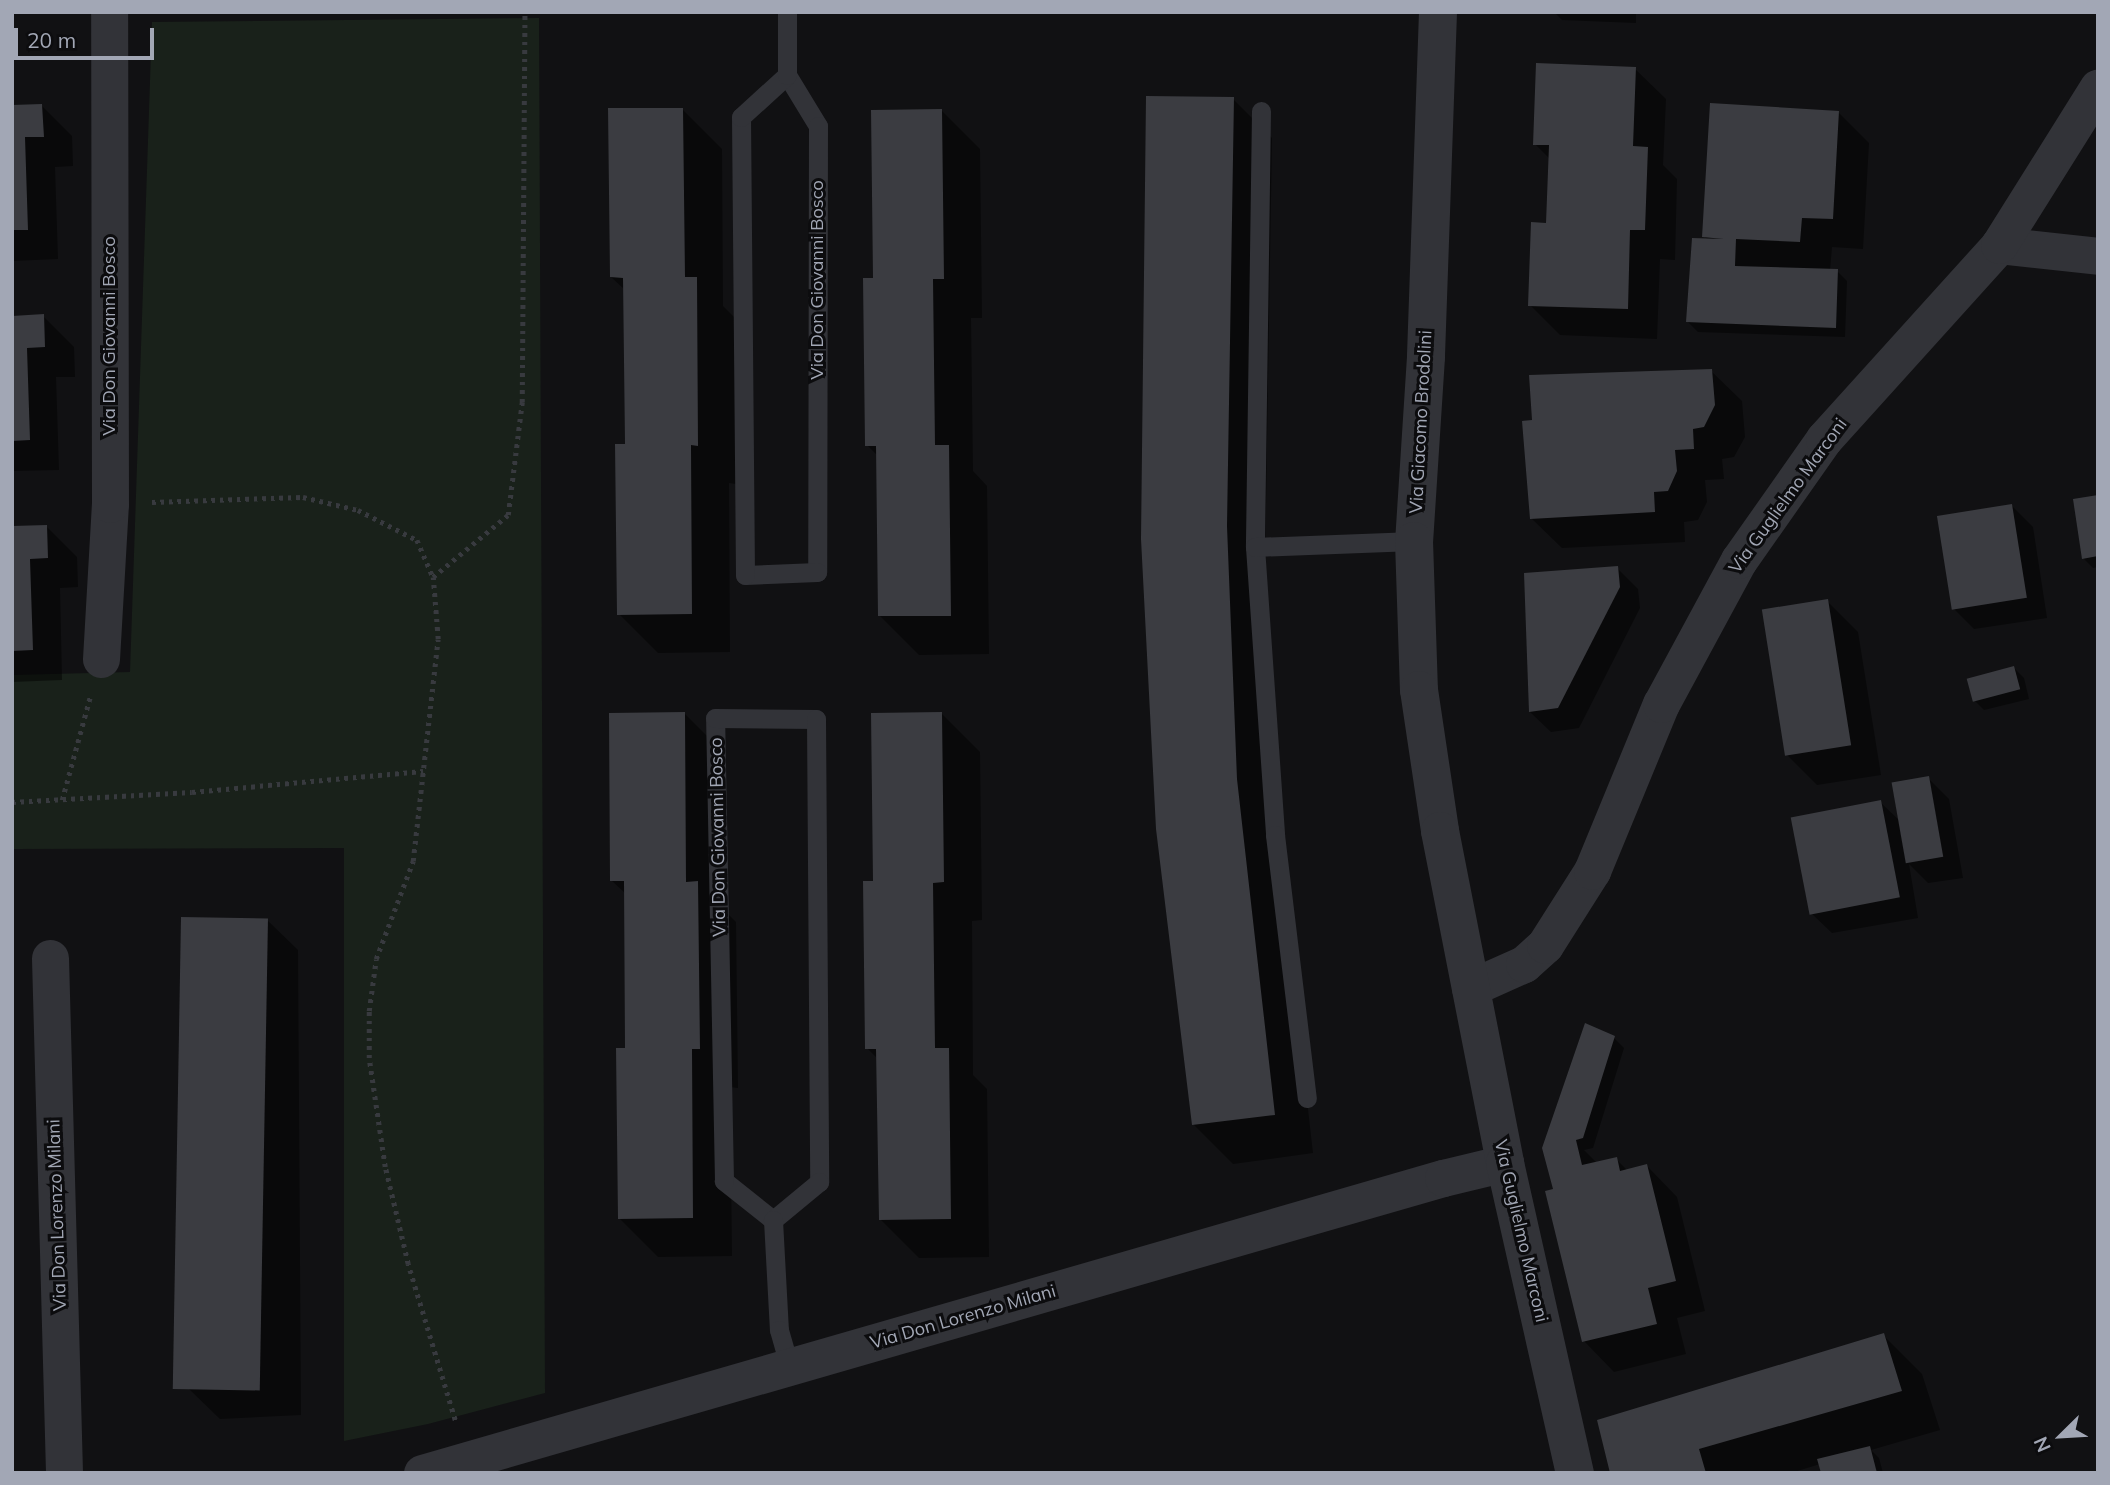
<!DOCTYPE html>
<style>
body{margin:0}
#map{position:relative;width:2110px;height:1485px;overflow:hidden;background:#111113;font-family:Mulish,sans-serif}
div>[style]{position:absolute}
.green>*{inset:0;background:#19211a}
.shadow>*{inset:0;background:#0007}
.building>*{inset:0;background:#3b3c41;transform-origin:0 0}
.path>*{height:4.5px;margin-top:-2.25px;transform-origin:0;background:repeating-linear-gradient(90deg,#383a3f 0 3.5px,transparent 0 8.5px)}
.service>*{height:19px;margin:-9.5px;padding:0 9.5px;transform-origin:9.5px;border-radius:9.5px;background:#323338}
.minor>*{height:37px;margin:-18.5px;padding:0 18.5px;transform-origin:18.5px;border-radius:18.5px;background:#323338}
.tertiary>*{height:38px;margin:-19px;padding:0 19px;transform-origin:19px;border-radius:19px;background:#323338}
span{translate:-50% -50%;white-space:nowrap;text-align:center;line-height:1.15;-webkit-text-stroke:6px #0c0c0e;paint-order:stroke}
.street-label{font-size:18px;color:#a2a7b5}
.frame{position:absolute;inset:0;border:14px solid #a2a7b5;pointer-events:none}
.north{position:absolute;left:2026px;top:1401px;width:70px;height:70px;-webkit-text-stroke:5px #0c0c0e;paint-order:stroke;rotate:246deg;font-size:19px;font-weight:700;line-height:28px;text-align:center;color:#a2a7b5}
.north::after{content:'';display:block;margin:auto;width:24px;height:32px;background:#a2a7b5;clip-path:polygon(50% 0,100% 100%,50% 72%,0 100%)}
.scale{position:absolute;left:14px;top:28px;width:140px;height:32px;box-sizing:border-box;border:4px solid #a2a7b5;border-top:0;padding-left:9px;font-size:21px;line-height:24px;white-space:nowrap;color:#a2a7b5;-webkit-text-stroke:5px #0c0c0e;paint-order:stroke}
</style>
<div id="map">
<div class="green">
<div style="clip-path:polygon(539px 18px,545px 1393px,428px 1424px,344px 1441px,344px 848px,12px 849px,12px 675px,130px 672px,152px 22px)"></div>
</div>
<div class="shadow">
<div style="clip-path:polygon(1554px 12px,1636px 12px,1636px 23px,1562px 20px)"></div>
<div style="clip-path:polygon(1635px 69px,1666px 99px,1663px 165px,1677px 179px,1675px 260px,1660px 259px,1657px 339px,1560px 335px,1530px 305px,1548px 224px,1550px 159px,1535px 144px)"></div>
<div style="clip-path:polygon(1233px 99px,1272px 138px,1265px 566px,1275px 819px,1313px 1153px,1233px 1164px,1194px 1125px)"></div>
<div style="clip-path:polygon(42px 106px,72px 136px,73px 166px,55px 167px,58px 259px,12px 261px,12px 107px)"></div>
<div style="clip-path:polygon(683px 110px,722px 149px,723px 306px,735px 318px,736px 484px,729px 483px,730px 652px,658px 653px,619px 614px,627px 446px,624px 289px,611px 277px)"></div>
<div style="clip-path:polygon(941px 110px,980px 149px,982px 318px,971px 318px,973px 471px,987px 486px,989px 654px,919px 655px,880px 616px,878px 456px,867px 445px,875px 279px)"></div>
<div style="clip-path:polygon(1838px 112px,1869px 143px,1863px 249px,1832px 247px,1830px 271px,1837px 271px,1847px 281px,1845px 337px,1698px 332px,1688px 322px,1708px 240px,1704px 236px)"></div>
<div style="clip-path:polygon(43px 316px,74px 347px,75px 377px,56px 377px,59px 470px,12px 471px,12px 317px)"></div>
<div style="clip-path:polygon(1711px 371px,1742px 401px,1745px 437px,1734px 457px,1722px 459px,1724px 479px,1705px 480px,1707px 502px,1698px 520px,1684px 522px,1685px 542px,1562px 548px,1531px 518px)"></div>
<div style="clip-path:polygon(2098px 497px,2098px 567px,2093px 568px,2083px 558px)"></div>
<div style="clip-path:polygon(2012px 506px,2033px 527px,2047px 618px,1974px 629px,1953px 608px)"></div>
<div style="clip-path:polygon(47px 527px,77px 557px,78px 587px,60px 588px,62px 680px,12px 682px,12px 528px)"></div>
<div style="clip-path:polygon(1617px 568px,1638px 589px,1640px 608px,1579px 728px,1551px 732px,1530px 712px)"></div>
<div style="clip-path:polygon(1827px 601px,1858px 632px,1881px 775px,1817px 785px,1787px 755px)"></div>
<div style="clip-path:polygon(2014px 668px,2024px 678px,2029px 699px,1984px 710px,1974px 700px)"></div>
<div style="clip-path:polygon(684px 713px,723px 752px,724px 910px,736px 922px,738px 1088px,730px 1087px,732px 1256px,658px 1257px,619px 1218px,627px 1050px,626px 894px,612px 881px)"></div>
<div style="clip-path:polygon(941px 713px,980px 752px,982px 920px,972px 921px,973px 1075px,987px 1089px,989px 1257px,919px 1258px,880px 1219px,878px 1059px,867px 1048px)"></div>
<div style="clip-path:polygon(1928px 778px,1949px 799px,1963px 878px,1928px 883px,1909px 864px,1918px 918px,1832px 933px,1811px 913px,1880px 802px,1901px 822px)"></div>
<div style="clip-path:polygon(267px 920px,298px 950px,301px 1415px,220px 1419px,189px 1389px)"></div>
<div style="clip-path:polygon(1614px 1038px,1624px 1048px,1593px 1148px,1584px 1150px,1597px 1163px,1616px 1159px,1628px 1171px,1647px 1166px,1677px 1197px,1705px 1311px,1677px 1318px,1686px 1354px,1614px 1372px,1584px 1341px,1555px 1190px)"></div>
<div style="clip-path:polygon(1883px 1335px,1922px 1374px,1940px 1430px,1871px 1450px,1879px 1458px,1883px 1473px,1823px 1473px,1820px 1464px,1791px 1473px,1612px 1473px)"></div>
</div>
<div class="building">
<div style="clip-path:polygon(1536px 63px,1636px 67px,1633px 146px,1648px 147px,1645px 230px,1630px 230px,1628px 309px,1528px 306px,1531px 222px,1546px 223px,1549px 145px,1533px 145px)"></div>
<div style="clip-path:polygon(1146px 96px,1234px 97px,1227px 526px,1237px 779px,1275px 1115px,1192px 1125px,1156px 829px,1141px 539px)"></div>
<div style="clip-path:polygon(1710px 103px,1839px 111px,1833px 219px,1802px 218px,1800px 242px,1736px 239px,1735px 266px,1838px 269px,1836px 328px,1686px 322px,1692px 238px,1724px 239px,1702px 237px)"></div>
<div style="clip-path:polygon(42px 104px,44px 137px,25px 137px,28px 230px,12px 230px,12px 105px)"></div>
<div style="clip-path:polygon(608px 108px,683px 108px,685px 277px,697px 277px,698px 446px,691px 445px,692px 614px,617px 615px,615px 444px,625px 444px,623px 278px,610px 277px)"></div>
<div style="clip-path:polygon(942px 109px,944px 279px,933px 279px,935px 445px,949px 445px,951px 616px,878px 616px,876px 446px,865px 446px,863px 278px,873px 278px,871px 110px)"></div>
<div style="clip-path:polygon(44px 314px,45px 347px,27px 348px,30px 440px,12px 441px,12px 316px)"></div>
<div style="clip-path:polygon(1712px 369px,1715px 405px,1704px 427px,1693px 429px,1694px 449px,1675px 450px,1677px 471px,1668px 491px,1654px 492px,1655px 512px,1530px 519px,1522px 421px,1532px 420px,1529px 375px)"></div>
<div style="clip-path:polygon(2098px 495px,2098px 556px,2082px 559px,2073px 499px)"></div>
<div style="left:2012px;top:504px;width:95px;height:76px;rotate:81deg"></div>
<div style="clip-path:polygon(47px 525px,48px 558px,30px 559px,33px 650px,12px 651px,12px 526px)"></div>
<div style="clip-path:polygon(1618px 566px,1620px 587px,1558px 708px,1529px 712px,1524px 573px)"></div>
<div style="left:1828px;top:599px;width:148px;height:67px;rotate:81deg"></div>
<div style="left:2014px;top:666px;width:24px;height:49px;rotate:75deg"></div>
<div style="clip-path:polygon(685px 712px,686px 882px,698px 881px,700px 1049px,692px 1049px,693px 1218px,618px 1219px,616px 1048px,625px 1048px,624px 881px,610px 881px,609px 713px)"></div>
<div style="clip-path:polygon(942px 712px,944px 882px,933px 883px,935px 1048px,949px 1048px,951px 1219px,879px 1220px,876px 1049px,865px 1049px,863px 881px,873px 881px,871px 713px)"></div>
<div style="left:1929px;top:776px;width:82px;height:38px;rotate:80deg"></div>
<div style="left:1881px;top:800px;width:99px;height:92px;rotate:79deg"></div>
<div style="left:181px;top:917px;width:87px;height:472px;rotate:1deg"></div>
<div style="clip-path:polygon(1585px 1023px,1615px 1036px,1583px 1138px,1576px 1140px,1582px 1165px,1617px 1157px,1620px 1171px,1647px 1164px,1676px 1281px,1648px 1288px,1657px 1324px,1582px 1342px,1545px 1191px,1553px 1189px,1542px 1148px)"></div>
<div style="clip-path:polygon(1884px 1333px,1902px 1391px,1699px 1449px,1706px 1473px,1610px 1473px,1597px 1420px)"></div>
<div style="clip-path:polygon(1870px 1446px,1877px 1473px,1821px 1473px,1817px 1459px)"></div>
</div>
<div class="path">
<div style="left:152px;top:502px;width:151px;rotate:-1.9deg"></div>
<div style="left:303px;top:497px;width:57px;rotate:13.3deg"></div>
<div style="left:358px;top:510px;width:66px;rotate:27deg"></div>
<div style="left:417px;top:540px;width:40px;rotate:66.6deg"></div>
<div style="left:62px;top:800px;width:107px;rotate:-74.8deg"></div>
<div style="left:12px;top:802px;width:180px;rotate:-3.2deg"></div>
<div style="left:192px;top:792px;width:232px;rotate:-5.2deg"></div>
<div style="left:455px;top:1420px;width:163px;rotate:-106.8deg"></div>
<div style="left:408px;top:1264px;width:100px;rotate:-103.3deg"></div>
<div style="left:385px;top:1167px;width:110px;rotate:-98.4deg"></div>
<div style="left:369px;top:1058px;width:47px;rotate:-90deg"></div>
<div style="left:369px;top:1011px;width:52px;rotate:-82.3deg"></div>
<div style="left:376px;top:959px;width:105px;rotate:-69.3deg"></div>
<div style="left:413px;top:861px;width:223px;rotate:-83.6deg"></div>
<div style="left:438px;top:639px;width:62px;rotate:-94.6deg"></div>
<div style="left:433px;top:577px;width:97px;rotate:-39.6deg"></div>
<div style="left:508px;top:515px;width:114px;rotate:-82.9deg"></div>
<div style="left:522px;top:402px;width:390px;rotate:-89.6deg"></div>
</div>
<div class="service">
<div style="left:787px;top:75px;width:60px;rotate:58.7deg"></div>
<div style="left:818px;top:126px;width:446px;rotate:90.1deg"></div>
<div style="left:817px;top:572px;width:72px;rotate:177.6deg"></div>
<div style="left:745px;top:575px;width:458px;rotate:-90.5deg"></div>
<div style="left:741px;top:117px;width:62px;rotate:-42.4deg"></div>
<div style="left:787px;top:75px;width:63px;rotate:-90deg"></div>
<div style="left:1261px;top:111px;width:436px;rotate:90.8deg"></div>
<div style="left:1255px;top:547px;width:289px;rotate:86deg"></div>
<div style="left:1275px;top:835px;width:265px;rotate:83.1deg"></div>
<div style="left:1255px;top:547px;width:159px;rotate:-2.2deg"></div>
<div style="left:773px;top:1220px;width:63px;rotate:-141.5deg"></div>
<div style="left:724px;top:1181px;width:463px;rotate:-91.1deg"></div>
<div style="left:715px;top:718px;width:101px;rotate:0.6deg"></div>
<div style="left:816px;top:719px;width:463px;rotate:89.6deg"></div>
<div style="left:819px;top:1182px;width:60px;rotate:140.4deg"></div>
<div style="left:773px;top:1220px;width:110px;rotate:86.9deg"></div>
<div style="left:779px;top:1330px;width:37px;rotate:74deg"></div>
</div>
<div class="minor">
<div style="left:1999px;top:245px;width:100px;rotate:6.3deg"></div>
<div style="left:101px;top:659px;width:155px;rotate:-86.7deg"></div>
<div style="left:110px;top:504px;width:492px;rotate:-90.1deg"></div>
<div style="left:50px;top:958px;width:515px;rotate:88.44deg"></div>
<div style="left:1470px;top:988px;width:59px;rotate:-24deg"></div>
<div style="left:1524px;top:964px;width:28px;rotate:-42deg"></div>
<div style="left:1545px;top:945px;width:88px;rotate:-57.6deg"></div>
<div style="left:1592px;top:871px;width:181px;rotate:-67.6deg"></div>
<div style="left:1661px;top:704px;width:164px;rotate:-61.6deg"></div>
<div style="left:1739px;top:560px;width:148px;rotate:-54.9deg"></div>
<div style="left:1824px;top:439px;width:261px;rotate:-47.9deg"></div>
<div style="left:1999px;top:245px;width:186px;rotate:-57.9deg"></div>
<div style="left:422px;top:1473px;width:1063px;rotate:-16.12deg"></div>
<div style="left:1443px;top:1178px;width:64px;rotate:-13.6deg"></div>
</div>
<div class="tertiary">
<div style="left:1438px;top:12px;width:345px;rotate:92deg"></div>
<div style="left:1426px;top:357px;width:184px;rotate:93.7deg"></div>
<div style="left:1414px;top:541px;width:149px;rotate:88.1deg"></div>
<div style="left:1419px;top:690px;width:143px;rotate:81.5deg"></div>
<div style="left:1440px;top:831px;width:338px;rotate:78.9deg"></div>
<div style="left:1505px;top:1163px;width:318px;rotate:77.3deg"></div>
</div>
<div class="street-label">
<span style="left:817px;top:280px;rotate:-90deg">Via Don Giovanni Bosco</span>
<span style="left:109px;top:336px;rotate:-90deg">Via Don Giovanni Bosco</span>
<span style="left:1421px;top:422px;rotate:-87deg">Via Giacomo Brodolini</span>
<span style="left:1788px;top:496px;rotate:-54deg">Via Guglielmo Marconi</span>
<span style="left:718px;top:837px;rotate:-91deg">Via Don Giovanni Bosco</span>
<span style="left:57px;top:1215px;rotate:-92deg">Via Don Lorenzo Milani</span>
<span style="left:1521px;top:1231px;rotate:77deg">Via Guglielmo Marconi</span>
<span style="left:963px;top:1317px;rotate:-16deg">Via Don Lorenzo Milani</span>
</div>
<div class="frame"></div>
<div class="north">N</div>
<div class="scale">20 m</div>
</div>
